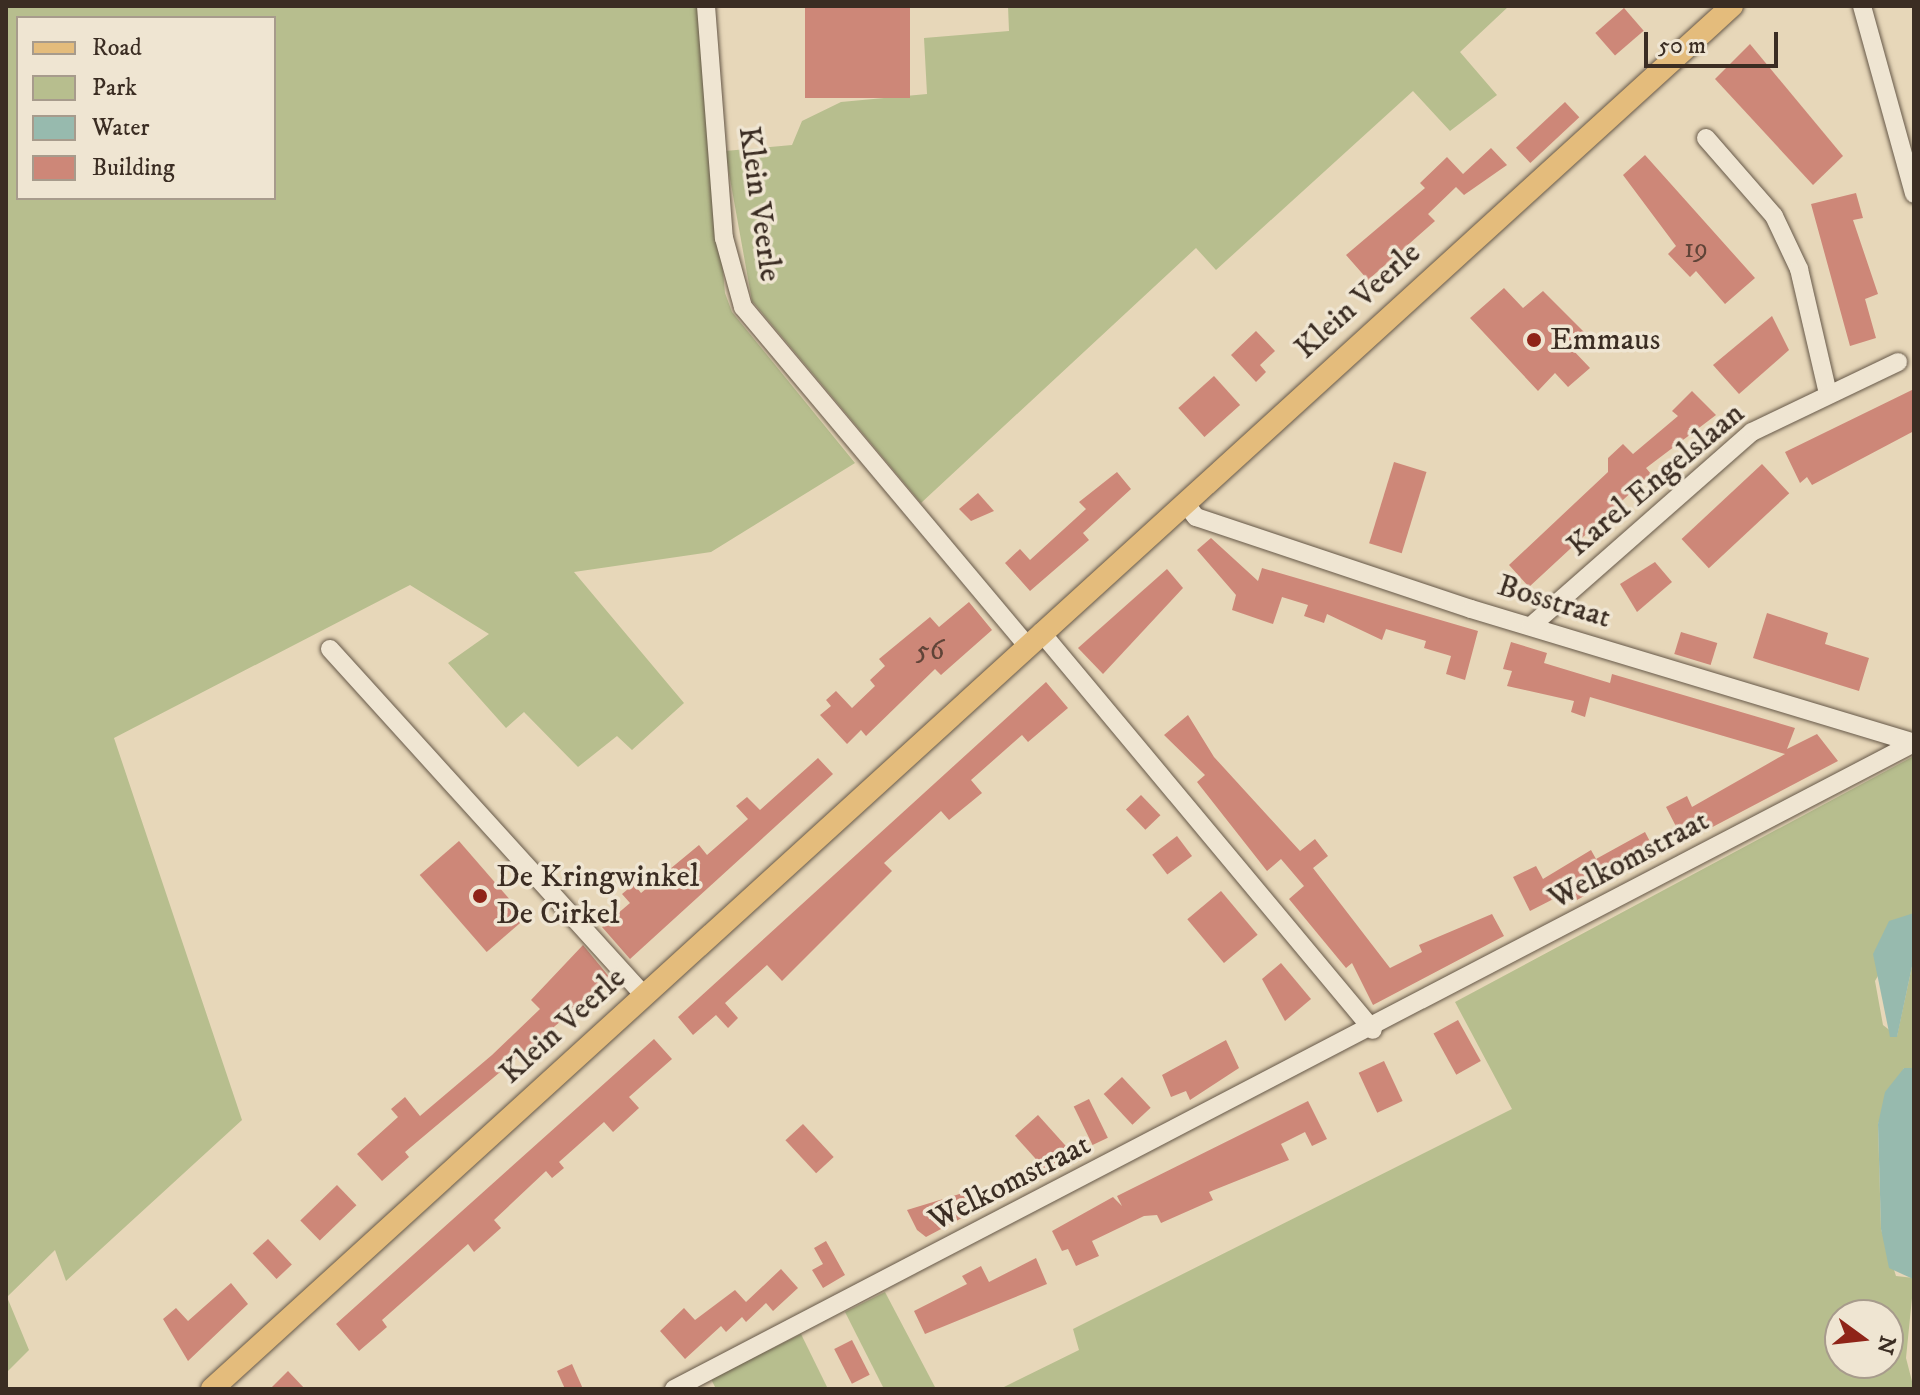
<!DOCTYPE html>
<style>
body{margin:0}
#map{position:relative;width:1920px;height:1395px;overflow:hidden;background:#e7d7b9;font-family:"IM FELL DW Pica",serif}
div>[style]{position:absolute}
.green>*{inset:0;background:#b7be8e}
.water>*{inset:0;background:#97baae}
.building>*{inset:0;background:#cd8778;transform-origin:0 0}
.roads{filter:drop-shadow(0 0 2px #665848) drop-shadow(0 0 2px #665848)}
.minor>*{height:18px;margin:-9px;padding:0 9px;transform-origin:9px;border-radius:9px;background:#efe5d2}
.major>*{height:22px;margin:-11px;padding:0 11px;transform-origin:11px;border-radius:11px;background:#e4bc7c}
.dots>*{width:22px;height:22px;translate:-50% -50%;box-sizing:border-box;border:4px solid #efe5d2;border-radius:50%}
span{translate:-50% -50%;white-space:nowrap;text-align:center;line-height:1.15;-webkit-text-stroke:7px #efe5d2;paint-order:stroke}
.number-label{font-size:28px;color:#604438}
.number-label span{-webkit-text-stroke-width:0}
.street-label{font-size:32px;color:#3b2d23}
.poi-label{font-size:32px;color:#3b2d23}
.left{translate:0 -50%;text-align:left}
.frame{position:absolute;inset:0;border:8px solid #3b2d23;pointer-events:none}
.legend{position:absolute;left:16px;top:16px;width:260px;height:184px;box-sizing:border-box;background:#efe5d2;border:2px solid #a79b8c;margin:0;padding:10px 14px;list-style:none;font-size:24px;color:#3b2d23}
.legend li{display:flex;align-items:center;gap:16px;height:40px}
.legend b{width:40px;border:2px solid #a79b8c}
.north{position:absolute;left:1824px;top:1299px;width:80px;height:80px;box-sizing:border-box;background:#efe5d2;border:2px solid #a79b8c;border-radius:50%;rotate:105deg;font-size:22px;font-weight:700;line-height:32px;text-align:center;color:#3b2d23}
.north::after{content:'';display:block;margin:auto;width:28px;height:36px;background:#8f2418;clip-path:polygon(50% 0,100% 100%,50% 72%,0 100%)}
.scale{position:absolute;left:1644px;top:32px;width:134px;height:36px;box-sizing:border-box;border:4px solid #3b2d23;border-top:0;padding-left:10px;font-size:24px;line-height:28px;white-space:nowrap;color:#3b2d23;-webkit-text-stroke:6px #efe5d2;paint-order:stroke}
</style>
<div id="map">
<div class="green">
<div style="clip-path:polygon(evenodd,6px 6px,699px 6px,725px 293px,732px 312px,855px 463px,711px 552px,574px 572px,684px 703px,632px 750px,617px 736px,578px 767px,524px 712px,506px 728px,448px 663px,489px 634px,410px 585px,114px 738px,242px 1120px,66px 1281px,55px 1250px,7px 1297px,29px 1350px,6px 1373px,6px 6px,18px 18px,274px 18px,274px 198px,18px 198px,18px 18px)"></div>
<div style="clip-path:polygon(1008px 6px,1509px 6px,1460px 52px,1497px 95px,1450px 131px,1413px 91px,1216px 270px,1196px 248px,921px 503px,752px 301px,725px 151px,792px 145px,802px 121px,841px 102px,927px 94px,924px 38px,1009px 31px)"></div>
<div style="clip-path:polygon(evenodd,1914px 756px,1914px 913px,1875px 981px,1883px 1025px,1897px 1036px,1914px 957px,1914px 1068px,1904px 1068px,1878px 1124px,1881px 1229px,1896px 1276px,1914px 1278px,1906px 1358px,1914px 1389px,1000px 1389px,1079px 1350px,1073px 1329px,1512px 1109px,1455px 1002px,1914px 756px,1840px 1315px,1888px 1315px,1888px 1363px,1840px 1363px,1840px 1315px)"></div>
<div style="clip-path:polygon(885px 1292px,936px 1389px,884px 1389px,845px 1312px)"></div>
<div style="clip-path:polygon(801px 1334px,828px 1389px,716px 1389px,711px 1379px)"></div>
</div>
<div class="water">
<div style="clip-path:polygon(1914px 913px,1914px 957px,1897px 1037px,1890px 1037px,1873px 954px,1889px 921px)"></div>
<div style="clip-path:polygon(1904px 1068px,1914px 1068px,1913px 1279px,1889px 1268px,1881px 1229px,1878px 1124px,1885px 1092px)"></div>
</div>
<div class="building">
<div style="left:805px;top:6px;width:105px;height:92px"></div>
<div style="left:1624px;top:8px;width:30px;height:38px;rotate:49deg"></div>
<div style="clip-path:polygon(1750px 44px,1843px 156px,1813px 185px,1715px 79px)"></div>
<div style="left:1565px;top:102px;width:21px;height:67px;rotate:47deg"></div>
<div style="clip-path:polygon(1491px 148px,1507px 165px,1464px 195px,1456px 187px,1428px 214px,1435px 221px,1368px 280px,1346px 255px,1425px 188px,1420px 183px,1447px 157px,1463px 174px)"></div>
<div style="clip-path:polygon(1645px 155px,1755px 278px,1725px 304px,1696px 271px,1690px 277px,1668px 254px,1676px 246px,1623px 175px)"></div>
<div style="clip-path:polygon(1856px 193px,1863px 218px,1853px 220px,1878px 294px,1865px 299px,1876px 338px,1850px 346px,1811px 204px)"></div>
<div style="clip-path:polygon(1504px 288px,1523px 308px,1543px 291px,1585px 333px,1570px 347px,1590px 368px,1568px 387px,1555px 373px,1538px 391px,1470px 318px)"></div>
<div style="clip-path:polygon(1772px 316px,1789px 350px,1739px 394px,1713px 365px)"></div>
<div style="clip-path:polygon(1256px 331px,1275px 351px,1260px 365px,1266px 372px,1256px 382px,1231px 355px)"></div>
<div style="left:1214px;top:376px;width:39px;height:48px;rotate:48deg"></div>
<div style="clip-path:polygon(1914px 389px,1914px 431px,1812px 485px,1807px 477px,1800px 483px,1785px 452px)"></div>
<div style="clip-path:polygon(1692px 391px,1716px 415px,1646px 468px,1651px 474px,1529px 587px,1509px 565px,1608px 472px,1608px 458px,1623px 444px,1633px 454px,1678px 416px,1672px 411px)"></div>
<div style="left:1394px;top:462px;width:34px;height:85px;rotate:17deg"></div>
<div style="left:1762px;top:464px;width:40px;height:110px;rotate:47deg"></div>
<div style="clip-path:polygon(1117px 472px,1131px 489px,1083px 533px,1089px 540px,1030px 591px,1005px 563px,1020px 549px,1030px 560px,1086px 509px,1079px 502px)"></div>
<div style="clip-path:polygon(978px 493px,994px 511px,971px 521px,959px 509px)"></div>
<div style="clip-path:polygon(1211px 538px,1258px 581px,1262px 568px,1478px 631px,1465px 680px,1446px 674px,1451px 656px,1424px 648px,1426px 641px,1386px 629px,1382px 640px,1327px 614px,1324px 623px,1304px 616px,1308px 605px,1282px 597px,1273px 624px,1232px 610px,1236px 595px,1197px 550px)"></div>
<div style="clip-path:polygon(1655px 562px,1672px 582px,1637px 612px,1620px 584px)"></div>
<div style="clip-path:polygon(1167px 569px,1183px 588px,1103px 674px,1078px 648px)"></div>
<div style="clip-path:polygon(969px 602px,992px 630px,941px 675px,935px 669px,866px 736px,861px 730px,847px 744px,820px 715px,831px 706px,826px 700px,836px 691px,852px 708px,875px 686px,870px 680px,885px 666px,879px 659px,930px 617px,939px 627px)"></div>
<div style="clip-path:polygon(1767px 613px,1828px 633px,1825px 644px,1869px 658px,1859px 691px,1753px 658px)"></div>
<div style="left:1681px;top:632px;width:38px;height:23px;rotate:17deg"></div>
<div style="clip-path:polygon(1511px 642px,1547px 653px,1544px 663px,1610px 683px,1612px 674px,1795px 728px,1787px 749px,1817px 734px,1838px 761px,1684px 842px,1666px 807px,1687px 796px,1692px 807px,1785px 754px,1590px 697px,1585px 717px,1571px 712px,1574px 701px,1507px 686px,1512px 671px,1503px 669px)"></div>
<div style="clip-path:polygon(1046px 682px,1068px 708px,1028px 742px,1022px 735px,971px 780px,982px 793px,949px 820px,941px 811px,884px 863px,892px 871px,782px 981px,767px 965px,725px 1003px,738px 1018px,728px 1028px,716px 1015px,693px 1035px,678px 1017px)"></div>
<div style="clip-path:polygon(1188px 715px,1214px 757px,1300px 851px,1315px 839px,1328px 856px,1313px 868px,1390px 968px,1422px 952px,1419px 945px,1492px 914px,1504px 936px,1373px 1005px,1352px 963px,1346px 968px,1289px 899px,1304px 886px,1281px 859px,1267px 871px,1197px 782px,1205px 775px,1164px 735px)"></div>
<div style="clip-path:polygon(818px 758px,833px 774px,630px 959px,602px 927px,630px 903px,622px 894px,634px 884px,641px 893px,699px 845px,707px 855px,748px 819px,736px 806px,747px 797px,760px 810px)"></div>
<div style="left:1141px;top:795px;width:28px;height:21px;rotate:46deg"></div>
<div style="clip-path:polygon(1645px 832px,1657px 855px,1577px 900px,1571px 890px,1530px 911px,1513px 877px,1536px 866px,1543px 879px,1591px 850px,1596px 859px)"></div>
<div style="left:1177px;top:836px;width:25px;height:31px;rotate:53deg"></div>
<div style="left:459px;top:841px;width:102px;height:52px;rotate:49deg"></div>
<div style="left:1221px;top:891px;width:57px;height:44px;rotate:50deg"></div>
<div style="clip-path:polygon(583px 945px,611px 979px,405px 1152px,409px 1157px,382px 1181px,357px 1154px,398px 1117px,391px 1109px,405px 1097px,420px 1116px,492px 1055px,540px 1009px,531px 1000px)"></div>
<div style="clip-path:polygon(1281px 963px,1311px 999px,1285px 1021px,1262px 979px)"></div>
<div style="left:1458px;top:1020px;width:47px;height:28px;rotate:61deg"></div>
<div style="clip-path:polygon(654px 1039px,672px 1059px,629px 1097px,639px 1108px,613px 1132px,604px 1122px,559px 1162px,564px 1168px,552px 1178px,546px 1171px,494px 1220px,501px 1228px,474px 1252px,468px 1244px,382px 1320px,387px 1327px,359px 1351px,336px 1324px)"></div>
<div style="clip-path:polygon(1226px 1040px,1239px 1068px,1190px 1100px,1186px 1091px,1171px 1097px,1162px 1075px)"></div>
<div style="left:1384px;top:1061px;width:44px;height:28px;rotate:65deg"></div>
<div style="left:1122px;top:1077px;width:42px;height:25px;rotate:47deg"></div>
<div style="left:1089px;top:1099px;width:43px;height:17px;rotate:64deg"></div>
<div style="clip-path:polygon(1308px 1101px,1327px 1139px,1312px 1146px,1305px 1132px,1281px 1144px,1289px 1160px,1209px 1192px,1213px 1200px,1161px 1223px,1157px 1215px,1144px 1216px,1092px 1241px,1099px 1256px,1076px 1266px,1068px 1249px,1062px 1251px,1052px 1231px,1113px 1197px,1122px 1206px,1117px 1196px)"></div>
<div style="left:1038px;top:1115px;width:47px;height:31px;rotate:48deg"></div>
<div style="left:803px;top:1124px;width:45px;height:24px;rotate:47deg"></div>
<div style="left:337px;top:1185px;width:28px;height:51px;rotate:46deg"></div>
<div style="clip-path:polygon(966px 1192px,975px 1211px,926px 1237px,917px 1230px,907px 1210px)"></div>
<div style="left:268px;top:1239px;width:35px;height:21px;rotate:47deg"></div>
<div style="clip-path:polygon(826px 1241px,845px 1275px,823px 1288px,812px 1270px,823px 1264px,814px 1248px)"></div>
<div style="clip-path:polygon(1036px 1258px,1047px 1284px,925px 1334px,914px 1311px,967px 1284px,962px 1276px,981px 1266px,989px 1282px)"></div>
<div style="clip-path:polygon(781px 1269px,798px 1288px,773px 1311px,766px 1303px,746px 1322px,742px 1317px,726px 1332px,721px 1326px,685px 1359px,660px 1331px,684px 1308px,695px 1320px,735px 1290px,746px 1302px)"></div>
<div style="clip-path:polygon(231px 1283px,248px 1304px,188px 1361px,163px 1319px,176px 1308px,188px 1321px)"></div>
<div style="left:852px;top:1340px;width:39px;height:20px;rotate:63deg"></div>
<div style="clip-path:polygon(572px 1364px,583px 1389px,565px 1389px,557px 1371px)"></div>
<div style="clip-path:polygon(288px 1371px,305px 1389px,270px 1389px)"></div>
</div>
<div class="roads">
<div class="minor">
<div style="left:706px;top:6px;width:233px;rotate:85.6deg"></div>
<div style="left:724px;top:238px;width:72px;rotate:74.6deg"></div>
<div style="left:743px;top:307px;width:440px;rotate:50deg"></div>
<div style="left:1862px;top:6px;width:195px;rotate:74.5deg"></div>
<div style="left:1706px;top:138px;width:103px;rotate:48.9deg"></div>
<div style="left:1774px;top:216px;width:59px;rotate:64.7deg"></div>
<div style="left:1799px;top:269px;width:128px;rotate:76.9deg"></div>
<div style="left:1185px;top:503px;width:18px;rotate:52deg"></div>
<div style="left:1196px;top:517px;width:290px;rotate:18.5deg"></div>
<div style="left:1471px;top:609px;width:463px;rotate:16.8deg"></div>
<div style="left:1531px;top:626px;width:294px;rotate:-41.3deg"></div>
<div style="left:1752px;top:432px;width:162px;rotate:-25.6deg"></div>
<div style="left:1041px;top:632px;width:518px;rotate:50.17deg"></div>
<div style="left:330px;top:649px;width:467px;rotate:47.8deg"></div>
<div style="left:674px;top:1389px;width:1398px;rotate:-27.52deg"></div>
</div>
<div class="major">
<div style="left:212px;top:1389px;width:2055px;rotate:-42.3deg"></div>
</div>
</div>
<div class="dots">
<div style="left:1534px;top:340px;background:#8f2418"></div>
<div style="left:480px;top:896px;background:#8f2418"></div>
</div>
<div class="number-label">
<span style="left:1696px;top:249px">19</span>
<span style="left:930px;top:651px">56</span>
</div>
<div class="street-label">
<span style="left:759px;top:204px;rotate:82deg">Klein Veerle</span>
<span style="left:1358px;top:301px;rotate:-42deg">Klein Veerle</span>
<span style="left:1656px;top:480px;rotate:-40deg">Karel Engelslaan</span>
<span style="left:1554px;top:602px;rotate:17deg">Bosstraat</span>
<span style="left:1629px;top:860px;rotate:-28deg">Welkomstraat</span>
<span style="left:563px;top:1026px;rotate:-42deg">Klein Veerle</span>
<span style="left:1010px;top:1183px;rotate:-27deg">Welkomstraat</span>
</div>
<div class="poi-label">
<span class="left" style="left:1550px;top:340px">Emmaus</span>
<span class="left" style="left:496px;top:896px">De Kringwinkel<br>De Cirkel</span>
</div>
<div class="frame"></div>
<ul class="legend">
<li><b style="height:10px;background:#e4bc7c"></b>Road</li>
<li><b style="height:22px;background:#b7be8e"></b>Park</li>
<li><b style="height:22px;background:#97baae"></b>Water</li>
<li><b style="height:22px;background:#cd8778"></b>Building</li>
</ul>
<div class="north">N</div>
<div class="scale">50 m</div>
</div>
